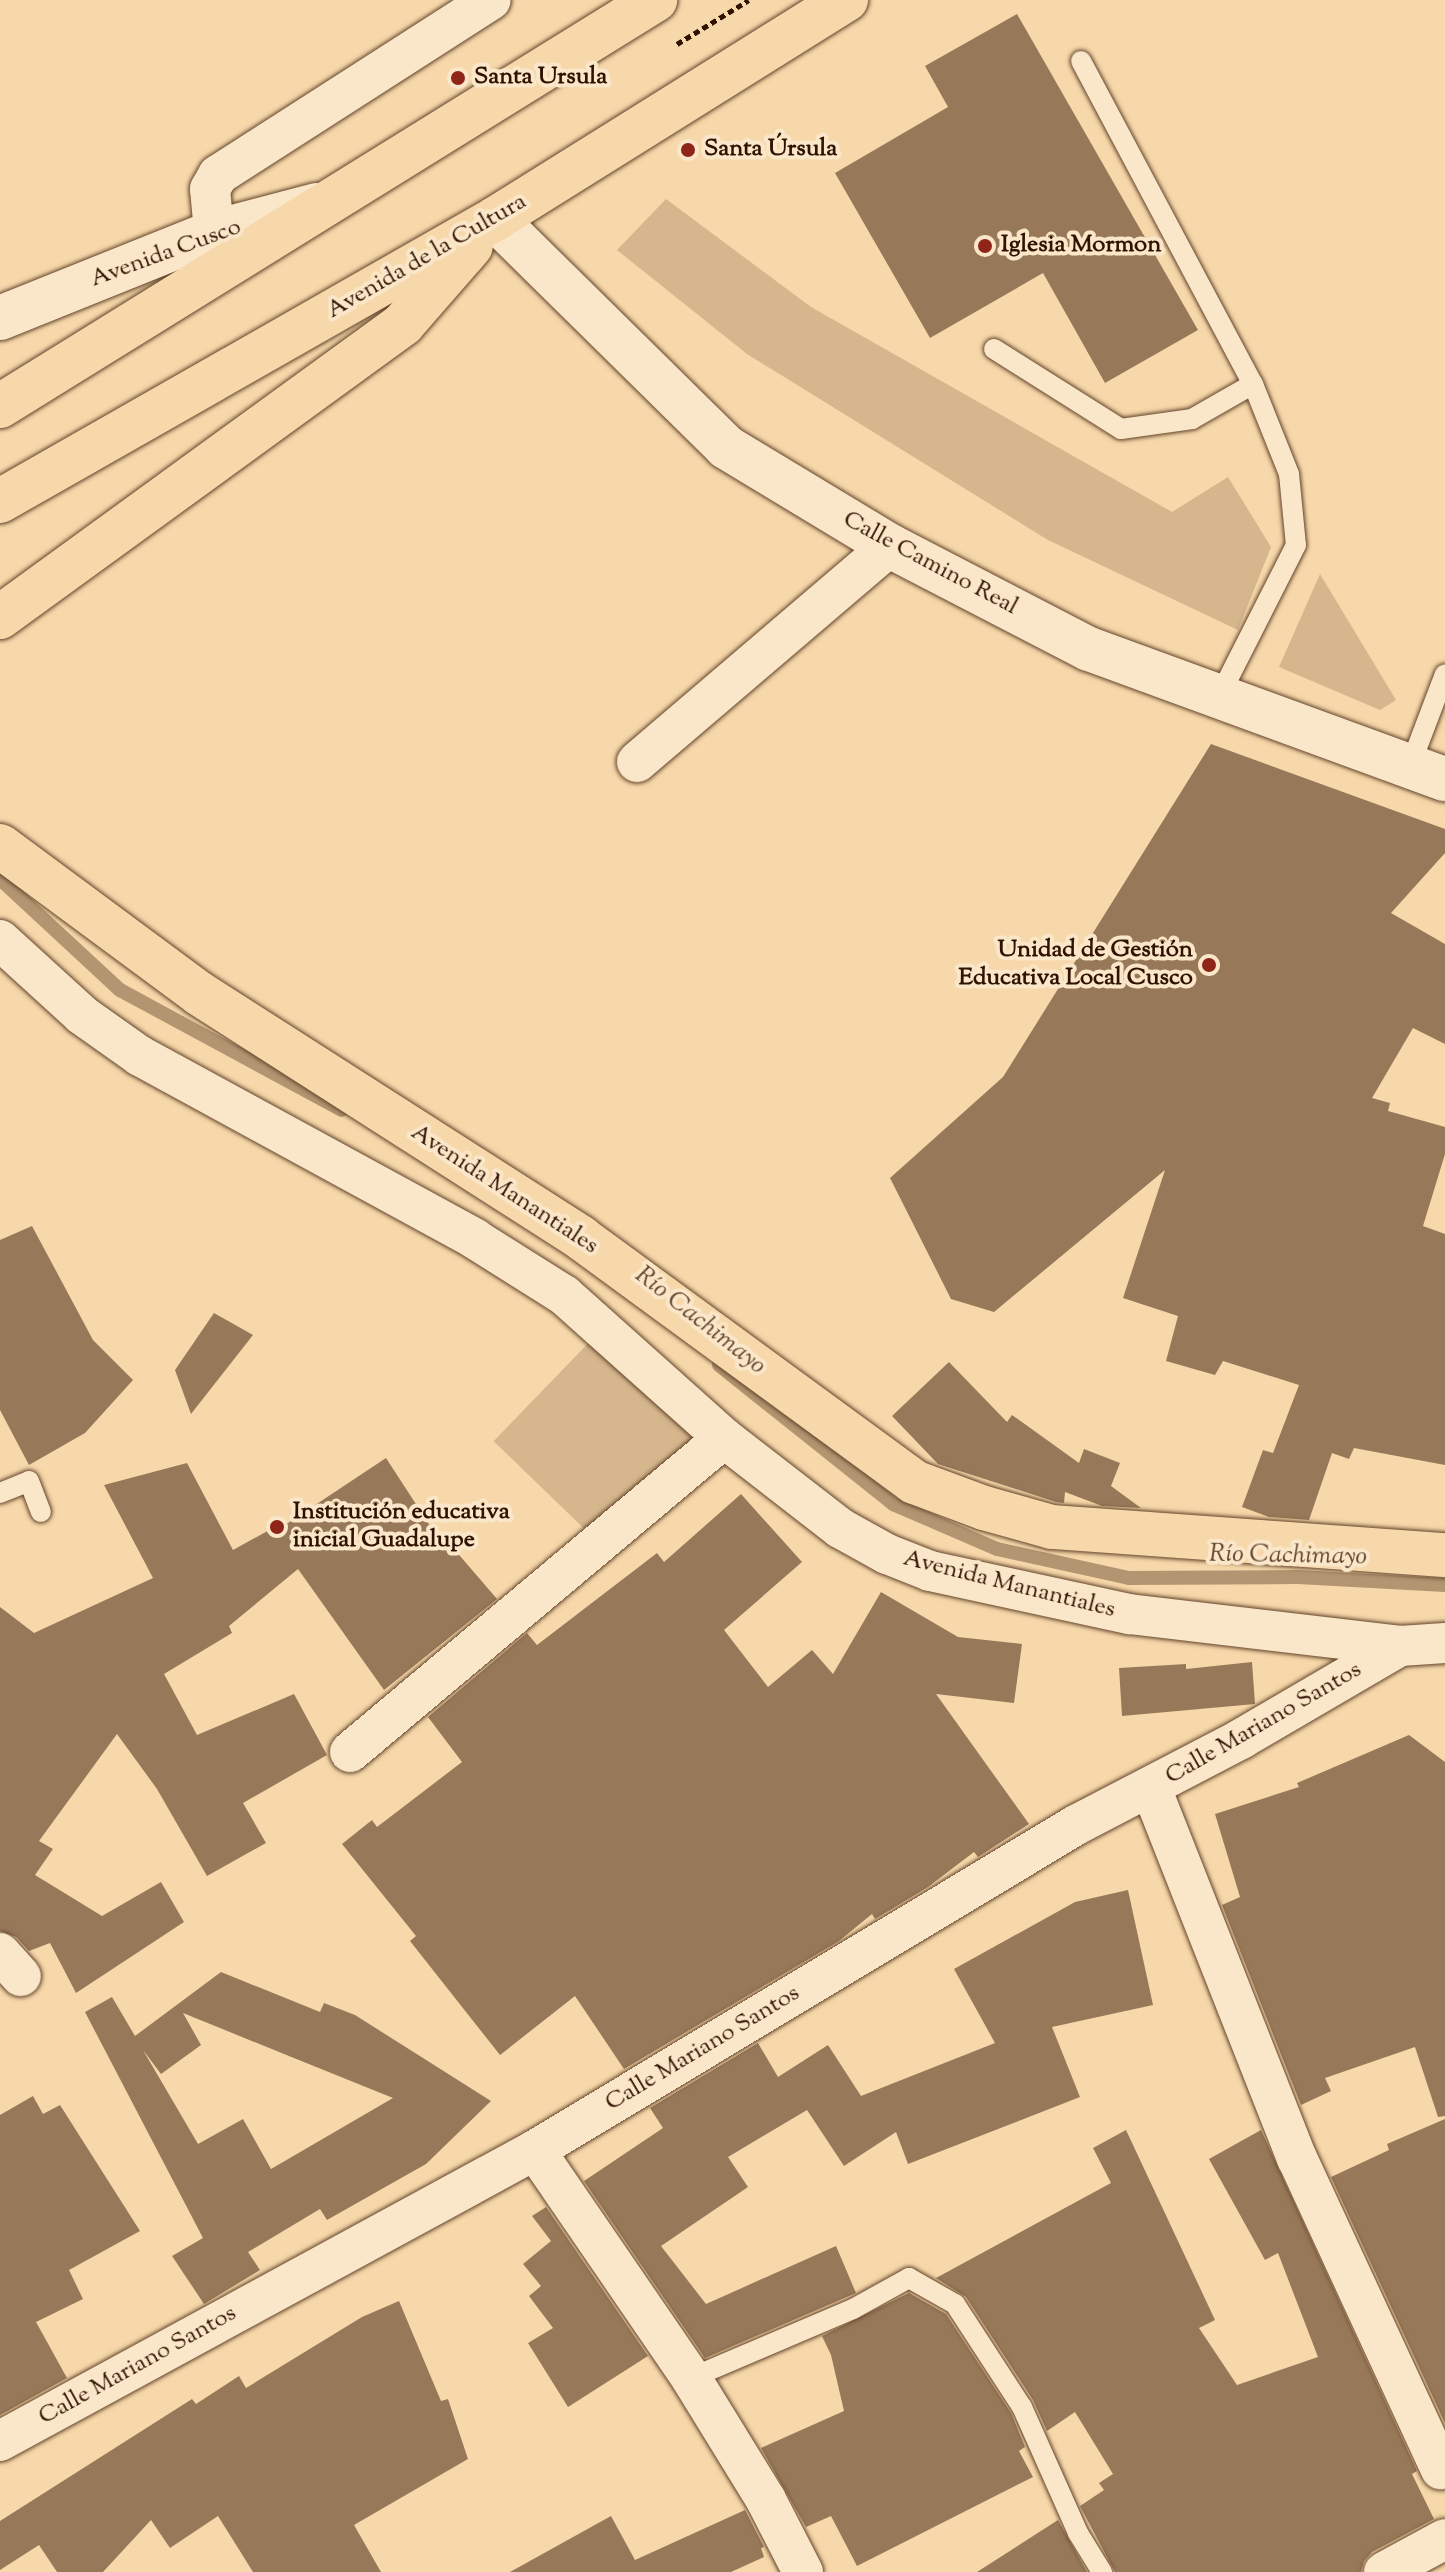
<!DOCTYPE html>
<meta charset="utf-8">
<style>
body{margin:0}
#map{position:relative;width:1445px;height:2572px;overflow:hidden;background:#f7d8aa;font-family:"Sorts Mill Goudy",serif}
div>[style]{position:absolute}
.green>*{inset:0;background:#d5b68d;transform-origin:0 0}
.stream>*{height:14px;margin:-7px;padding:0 7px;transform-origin:7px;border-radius:7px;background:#b39571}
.building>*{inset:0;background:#977959}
.path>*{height:5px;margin-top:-2.5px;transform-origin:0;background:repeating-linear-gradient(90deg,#301201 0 6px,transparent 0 10px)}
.roads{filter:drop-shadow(0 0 2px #62442b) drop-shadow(0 0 2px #62442b)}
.service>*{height:20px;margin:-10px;padding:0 10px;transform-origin:10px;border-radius:10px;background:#fae6c8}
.minor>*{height:40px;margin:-20px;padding:0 20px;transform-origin:20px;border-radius:20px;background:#fae6c8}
.tertiary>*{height:44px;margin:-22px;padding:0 22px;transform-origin:22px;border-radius:22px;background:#fae6c8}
.primary>*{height:44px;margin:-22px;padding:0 22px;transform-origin:22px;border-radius:22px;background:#f7d8aa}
.trunk>*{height:44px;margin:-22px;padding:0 22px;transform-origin:22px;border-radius:22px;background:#f7d8aa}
.dots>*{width:22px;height:22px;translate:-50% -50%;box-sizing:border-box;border:4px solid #fae6c8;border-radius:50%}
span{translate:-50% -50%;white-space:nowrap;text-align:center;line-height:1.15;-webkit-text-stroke:8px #fae6c8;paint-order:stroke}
.poi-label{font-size:24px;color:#301201;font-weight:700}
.left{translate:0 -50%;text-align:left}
.right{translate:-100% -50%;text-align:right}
.street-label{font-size:24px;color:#301201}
.water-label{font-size:26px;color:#64462e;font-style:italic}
</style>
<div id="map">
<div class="green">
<div style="clip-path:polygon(666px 199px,811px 307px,1172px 512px,1228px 477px,1271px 547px,1238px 630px,1048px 540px,747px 354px,617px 250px)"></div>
<div style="clip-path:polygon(1320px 574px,1396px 700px,1380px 710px,1279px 667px)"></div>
<div style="left:602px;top:1329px;width:157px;height:156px;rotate:44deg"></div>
</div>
<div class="stream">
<div style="left:0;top:879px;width:163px;rotate:42.8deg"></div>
<div style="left:120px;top:990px;width:252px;rotate:28.4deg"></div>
<div style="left:719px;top:1365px;width:223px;rotate:38.6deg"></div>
<div style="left:893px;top:1504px;width:113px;rotate:23.4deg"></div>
<div style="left:997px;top:1549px;width:135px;rotate:12.4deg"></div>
<div style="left:1129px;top:1578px;width:169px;rotate:-0.3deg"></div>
<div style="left:1298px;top:1577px;width:147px;rotate:3.1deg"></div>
</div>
<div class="building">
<div style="clip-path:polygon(1017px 14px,1198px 330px,1105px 383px,1043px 273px,930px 338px,835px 173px,948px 107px,925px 66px)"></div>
<div style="clip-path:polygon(1211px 744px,1445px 829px,1445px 853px,1391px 913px,1445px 944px,1445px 1044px,1413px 1028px,1372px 1098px,1390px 1103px,1388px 1111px,1445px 1127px,1445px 1154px,1423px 1226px,1445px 1234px,1445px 1465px,1354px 1448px,1349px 1459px,1332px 1453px,1309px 1520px,1269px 1517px,1242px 1507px,1263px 1450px,1273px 1453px,1299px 1385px,1223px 1361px,1215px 1375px,1166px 1361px,1178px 1316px,1123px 1298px,1165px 1170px,994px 1312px,951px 1299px,890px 1178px,1003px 1077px)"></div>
<div style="clip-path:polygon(32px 1226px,93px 1340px,133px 1380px,85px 1433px,29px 1465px,0 1410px,0 1240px)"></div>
<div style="clip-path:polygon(214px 1313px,253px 1335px,191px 1414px,175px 1370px)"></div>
<div style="clip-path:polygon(949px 1362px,1007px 1422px,1012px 1415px,1079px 1463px,1084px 1449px,1120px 1463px,1111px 1486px,1141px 1508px,1102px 1506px,1065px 1492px,1064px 1503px,1056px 1502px,938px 1464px,892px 1416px)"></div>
<div style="clip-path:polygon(386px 1458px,438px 1538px,442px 1535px,497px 1599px,384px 1690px,298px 1569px,229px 1626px,232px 1633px,164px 1674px,197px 1735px,294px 1694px,327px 1755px,243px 1803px,266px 1843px,207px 1876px,157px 1789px,117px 1734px,39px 1841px,53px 1849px,35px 1875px,102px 1916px,161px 1882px,184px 1922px,76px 1993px,50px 1943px,29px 1951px,16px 1937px,0 1931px,0 1607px,34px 1633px,153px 1578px,104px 1485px,187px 1463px,233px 1550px,280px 1524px,282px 1527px)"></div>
<div style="clip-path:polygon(741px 1494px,802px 1562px,724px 1630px,768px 1687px,812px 1650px,833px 1674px,881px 1592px,958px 1637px,1022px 1644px,1014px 1703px,936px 1694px,1029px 1824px,978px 1857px,974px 1852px,928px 1887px,875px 1919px,872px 1914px,839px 1941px,624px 2069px,575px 1996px,500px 2055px,410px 1941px,416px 1936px,342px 1844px,372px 1820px,377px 1827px,462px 1762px,428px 1717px,527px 1633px,537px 1645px,657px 1553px,664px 1562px)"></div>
<div style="clip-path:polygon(1252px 1662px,1255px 1704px,1122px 1716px,1119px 1668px,1186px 1664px,1186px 1669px)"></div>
<div style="clip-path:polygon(1409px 1735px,1445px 1762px,1445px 2116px,1438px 2117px,1415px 2047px,1325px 2078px,1331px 2091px,1301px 2105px,1222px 1905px,1240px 1897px,1215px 1814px,1299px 1787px,1297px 1783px)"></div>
<div style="clip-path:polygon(1128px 1890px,1153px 2005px,1052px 2027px,1080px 2097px,908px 2164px,896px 2132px,844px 2166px,807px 2110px,728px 2157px,748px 2187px,661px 2246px,706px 2304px,836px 2246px,856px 2293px,705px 2358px,584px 2181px,663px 2128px,650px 2108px,758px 2043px,778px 2077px,828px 2045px,861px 2096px,995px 2043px,954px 1969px,1075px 1902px)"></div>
<div style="clip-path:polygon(evenodd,221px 1972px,320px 2012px,324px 2003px,355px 2015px,491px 2101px,426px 2164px,327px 2220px,320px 2209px,248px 2252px,260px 2270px,204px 2304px,172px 2256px,203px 2238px,85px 2012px,112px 1997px,135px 2036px,221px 1972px,183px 2013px,284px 2054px,393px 2098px,271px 2169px,243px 2119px,198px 2144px,143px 2050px,161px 2074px,201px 2045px,183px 2013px)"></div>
<div style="clip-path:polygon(33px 2096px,43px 2114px,60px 2105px,140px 2231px,69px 2270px,83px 2299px,36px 2322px,67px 2378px,0 2415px,0 2115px)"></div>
<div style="clip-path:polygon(1445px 2119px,1445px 2423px,1331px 2177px,1389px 2150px,1387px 2144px)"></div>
<div style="clip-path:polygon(1126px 2130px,1215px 2320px,1199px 2328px,1237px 2385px,1318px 2357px,1278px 2253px,1265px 2260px,1209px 2159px,1261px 2130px,1417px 2471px,1412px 2474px,1434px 2519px,1372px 2552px,1364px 2561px,1361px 2572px,1115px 2572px,1080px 2506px,1104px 2490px,1099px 2483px,1113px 2474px,1075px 2412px,1047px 2431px,1033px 2400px,966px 2297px,936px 2278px,1111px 2183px,1093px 2148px)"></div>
<div style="clip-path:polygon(546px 2207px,648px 2356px,568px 2407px,528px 2343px,553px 2328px,529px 2296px,541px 2286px,523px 2264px,551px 2241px,532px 2216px)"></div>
<div style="clip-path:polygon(909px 2293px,946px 2314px,1011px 2413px,1025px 2447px,1019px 2451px,1033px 2477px,857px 2566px,831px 2516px,806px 2527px,761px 2448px,844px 2411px,831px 2355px,822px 2336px)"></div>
<div style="clip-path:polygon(399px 2301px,441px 2401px,448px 2399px,468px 2459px,354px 2525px,381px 2572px,253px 2572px,218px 2516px,170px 2548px,151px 2520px,103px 2572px,57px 2572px,39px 2545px,0 2570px,0 2521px,192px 2399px,196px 2404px,239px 2376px,246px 2388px,362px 2317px)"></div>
<div style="clip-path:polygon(745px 2510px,764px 2547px,761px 2548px,764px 2557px,731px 2572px,510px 2572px,611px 2516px,635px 2560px)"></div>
<div style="clip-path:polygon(1058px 2520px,1087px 2572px,977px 2572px)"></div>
</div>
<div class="path">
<div style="left:677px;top:44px;width:84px;rotate:-31.4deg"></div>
</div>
<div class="roads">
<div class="service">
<div style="left:1081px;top:61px;width:366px;rotate:62deg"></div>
<div style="left:1253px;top:384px;width:97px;rotate:68.2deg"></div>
<div style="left:1289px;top:474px;width:71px;rotate:84.4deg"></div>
<div style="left:1296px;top:545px;width:170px;rotate:116.9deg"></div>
<div style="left:994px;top:349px;width:150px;rotate:32.2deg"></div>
<div style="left:1121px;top:429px;width:72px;rotate:-8deg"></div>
<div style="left:1192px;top:419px;width:70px;rotate:-29.8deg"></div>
<div style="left:1410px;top:766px;width:98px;rotate:-69.2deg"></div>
<div style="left:0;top:1493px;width:31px;rotate:-22deg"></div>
<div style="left:29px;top:1481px;width:33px;rotate:69deg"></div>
<div style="left:691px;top:2378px;width:176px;rotate:-23.1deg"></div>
<div style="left:853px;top:2309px;width:64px;rotate:-29deg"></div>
<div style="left:909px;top:2278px;width:53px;rotate:29.5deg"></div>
<div style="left:955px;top:2304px;width:123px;rotate:57deg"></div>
<div style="left:1022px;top:2407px;width:138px;rotate:66deg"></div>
<div style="left:1078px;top:2533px;width:46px;rotate:58.4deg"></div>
</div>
<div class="minor">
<div style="left:214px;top:232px;width:43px;rotate:-95.3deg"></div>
<div style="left:210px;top:189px;width:16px;rotate:-60deg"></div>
<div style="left:218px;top:175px;width:324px;rotate:-32.7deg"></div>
<div style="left:637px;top:762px;width:333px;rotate:-40.5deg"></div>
<div style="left:0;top:940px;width:111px;rotate:42.4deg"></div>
<div style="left:82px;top:1015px;width:71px;rotate:35.3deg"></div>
<div style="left:140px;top:1056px;width:382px;rotate:28.6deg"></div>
<div style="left:475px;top:1239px;width:105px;rotate:32.2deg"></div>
<div style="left:564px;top:1295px;width:215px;rotate:41.8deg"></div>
<div style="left:724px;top:1438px;width:147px;rotate:37.8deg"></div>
<div style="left:840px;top:1528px;width:54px;rotate:29deg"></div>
<div style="left:887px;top:1554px;width:46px;rotate:21.6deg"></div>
<div style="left:930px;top:1571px;width:204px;rotate:12.2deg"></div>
<div style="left:1129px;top:1614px;width:273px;rotate:6.7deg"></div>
<div style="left:1400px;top:1646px;width:45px;rotate:-3.8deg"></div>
<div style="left:350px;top:1752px;width:488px;rotate:-40deg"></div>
<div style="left:1151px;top:1788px;width:398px;rotate:68.5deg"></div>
<div style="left:1297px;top:2158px;width:343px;rotate:65.2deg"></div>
<div style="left:0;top:1953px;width:31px;rotate:48deg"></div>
<div style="left:535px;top:2150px;width:276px;rotate:55.6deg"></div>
<div style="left:691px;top:2378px;width:143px;rotate:58.4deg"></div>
<div style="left:766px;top:2500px;width:81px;rotate:62.8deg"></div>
<div style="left:0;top:2441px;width:609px;rotate:-28.54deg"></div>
<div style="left:535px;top:2150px;width:631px;rotate:-30.99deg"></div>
<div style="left:1076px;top:1825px;width:186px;rotate:-27.5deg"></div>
<div style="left:1241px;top:1739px;width:184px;rotate:-30.3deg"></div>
<div style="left:1384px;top:2572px;width:69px;rotate:-28.4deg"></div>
</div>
<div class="tertiary">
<div style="left:495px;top:219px;width:325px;rotate:44.6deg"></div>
<div style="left:726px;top:447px;width:192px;rotate:31.1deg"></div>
<div style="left:890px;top:546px;width:224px;rotate:27.4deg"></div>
<div style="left:1089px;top:649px;width:379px;rotate:20.1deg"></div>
<div style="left:0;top:318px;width:231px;rotate:-21.9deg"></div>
<div style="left:214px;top:232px;width:106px;rotate:-14.7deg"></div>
</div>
<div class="primary">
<div style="left:0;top:846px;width:249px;rotate:36.5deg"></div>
<div style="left:200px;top:994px;width:452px;rotate:32.6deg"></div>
<div style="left:581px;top:1238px;width:413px;rotate:36.2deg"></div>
<div style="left:914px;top:1482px;width:75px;rotate:20.4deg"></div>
<div style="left:984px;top:1508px;width:71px;rotate:15.6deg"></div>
<div style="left:1052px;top:1527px;width:394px;rotate:4.1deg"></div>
</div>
<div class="trunk">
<div style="left:0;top:406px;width:771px;rotate:-31.79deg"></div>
<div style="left:0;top:501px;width:570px;rotate:-29.67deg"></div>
<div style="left:495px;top:219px;width:414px;rotate:-32deg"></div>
<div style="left:0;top:617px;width:498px;rotate:-36deg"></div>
<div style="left:403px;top:324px;width:103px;rotate:-48.9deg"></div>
</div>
</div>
<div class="dots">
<div style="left:458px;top:78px;background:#8f2418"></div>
<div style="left:688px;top:150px;background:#8f2418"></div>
<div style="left:985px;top:246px;background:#8f2418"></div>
<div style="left:1209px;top:965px;background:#8f2418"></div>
<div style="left:277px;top:1527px;background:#8f2418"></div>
</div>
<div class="poi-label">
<span class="left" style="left:474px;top:78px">Santa Ursula</span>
<span class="left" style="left:704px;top:150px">Santa Úrsula</span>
<span class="left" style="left:1001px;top:246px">Iglesia Mormon</span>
<span class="right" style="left:1193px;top:965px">Unidad de Gestión<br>Educativa Local Cusco</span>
<span class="left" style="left:293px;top:1527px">Institución educativa<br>inicial Guadalupe</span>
</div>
<div class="street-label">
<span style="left:166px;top:254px;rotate:-20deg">Avenida Cusco</span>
<span style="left:427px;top:257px;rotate:-30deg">Avenida de la Cultura</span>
<span style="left:930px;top:564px;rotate:28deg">Calle Camino Real</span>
<span style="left:504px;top:1190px;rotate:33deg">Avenida Manantiales</span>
<span style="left:1009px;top:1585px;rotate:14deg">Avenida Manantiales</span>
<span style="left:1264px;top:1724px;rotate:-30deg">Calle Mariano Santos</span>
<span style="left:703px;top:2049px;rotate:-31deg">Calle Mariano Santos</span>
<span style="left:138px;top:2366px;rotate:-29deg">Calle Mariano Santos</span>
</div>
<div class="water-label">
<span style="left:700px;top:1321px;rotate:38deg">Río Cachimayo</span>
<span style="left:1288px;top:1556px;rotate:1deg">Río Cachimayo</span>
</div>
</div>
